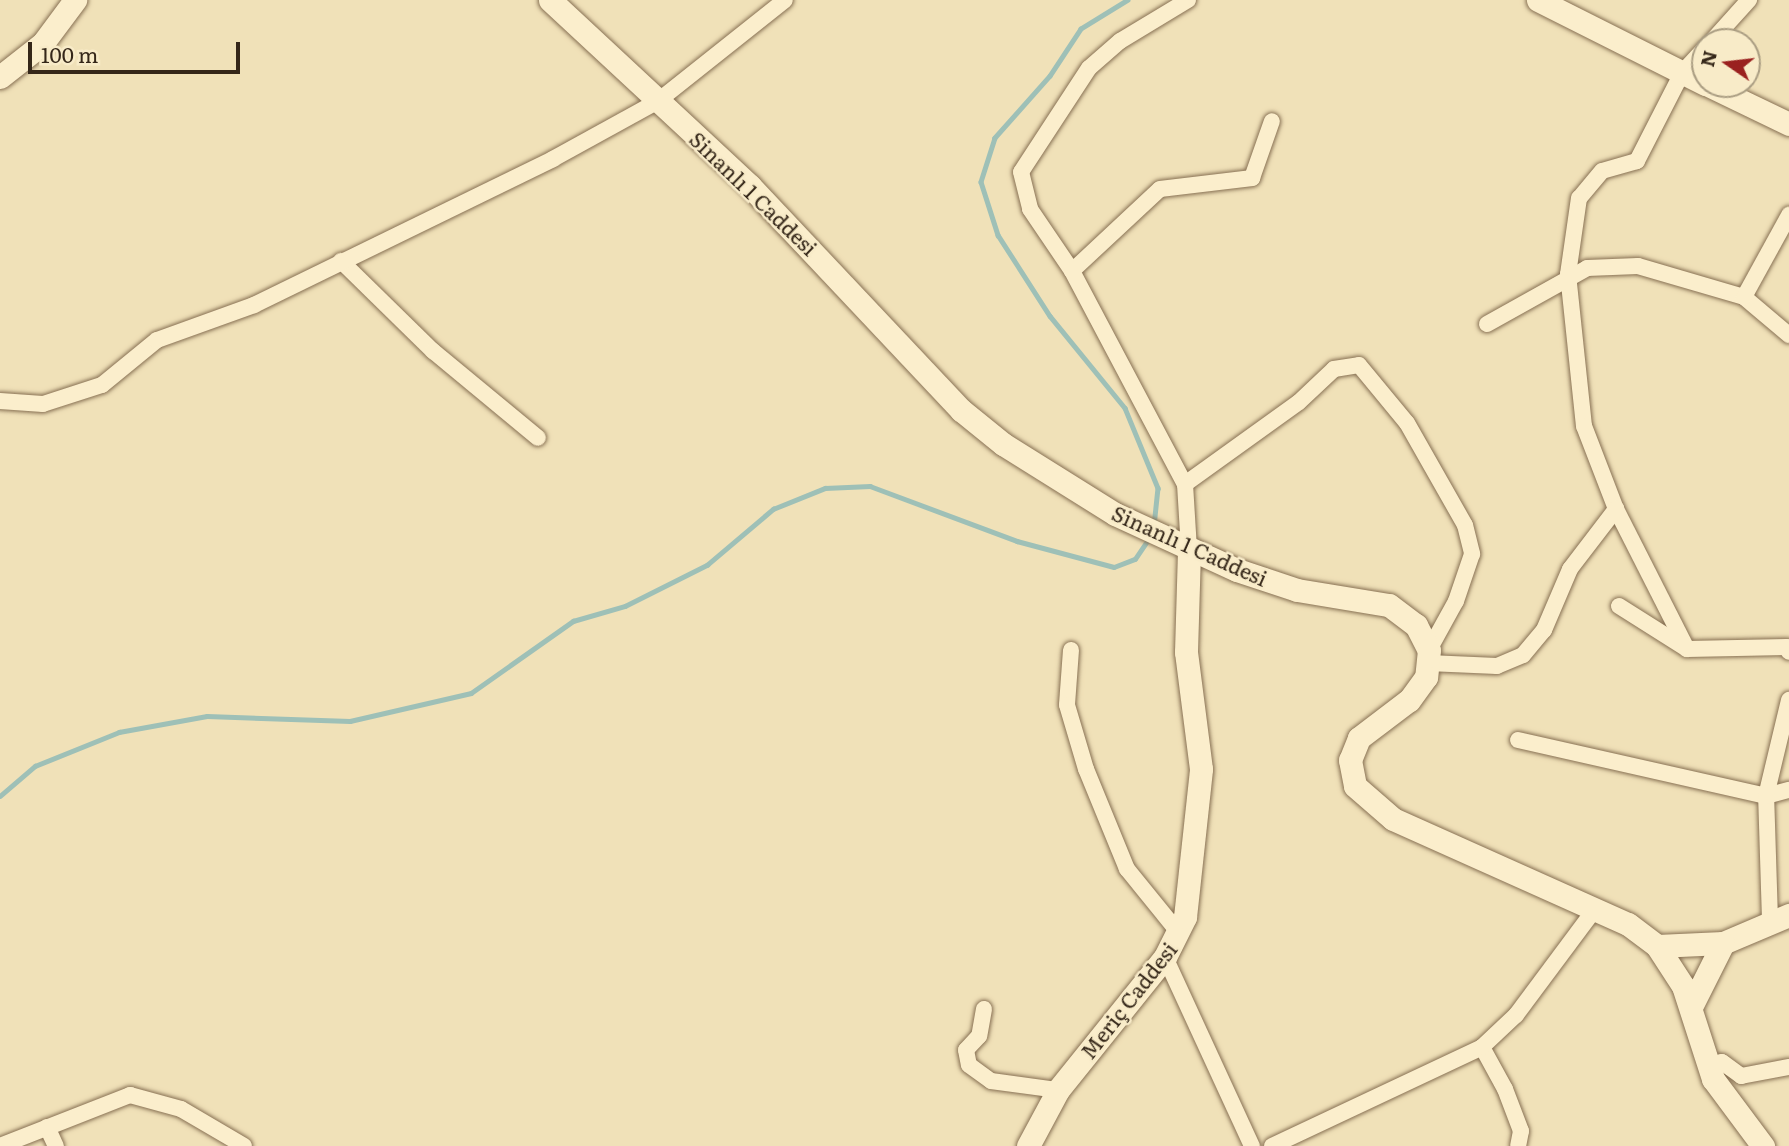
<!DOCTYPE html>
<meta charset="utf-8">
<style>
body{margin:0}
#map{position:relative;width:1789px;height:1146px;overflow:hidden;background:#f0e1b8;font-family:Literata,serif}
div>[style]{position:absolute}
.stream>*{height:4.5px;margin:-2.25px;padding:0 2.25px;transform-origin:2.25px;border-radius:2.25px;background:#9ec0b7}
.roads{filter:drop-shadow(0 0 2px #877053) drop-shadow(0 0 2px #877053)}
.street>*{height:16px;margin:-8px;padding:0 8px;transform-origin:8px;border-radius:8px;background:#fbeecc}
.secondary>*{height:23px;margin:-11.5px;padding:0 11.5px;transform-origin:11.5px;border-radius:11.5px;background:#fbeecc}
span{translate:-50% -50%;white-space:nowrap;text-align:center;line-height:1.15;-webkit-text-stroke:5px #f8ebc8;paint-order:stroke}
.street-label{font-size:21px;color:#352719}
.north{position:absolute;left:1691px;top:28px;width:70px;height:70px;box-sizing:border-box;background:#f8ebc8;border:2px solid #aa9d82;border-radius:50%;rotate:284deg;font-size:19px;font-weight:700;line-height:28px;text-align:center;color:#352719}
.north::after{content:'';display:block;margin:auto;width:24px;height:32px;background:#9a211f;clip-path:polygon(50% 0,100% 100%,50% 72%,0 100%)}
.scale{position:absolute;left:28px;top:42px;width:212px;height:32px;box-sizing:border-box;border:4px solid #352719;border-top:0;padding-left:9px;font-size:21px;line-height:24px;white-space:nowrap;color:#352719;-webkit-text-stroke:5px #f8ebc8;paint-order:stroke}
</style>
<div id="map">
<div class="stream">
<div style="left:1128px;top:0;width:55px;rotate:148.3deg"></div>
<div style="left:1081px;top:29px;width:56px;rotate:123.4deg"></div>
<div style="left:1050px;top:76px;width:83px;rotate:131.6deg"></div>
<div style="left:995px;top:138px;width:46px;rotate:107.7deg"></div>
<div style="left:981px;top:182px;width:56px;rotate:72.2deg"></div>
<div style="left:998px;top:235px;width:96px;rotate:57.3deg"></div>
<div style="left:1050px;top:316px;width:119px;rotate:50.8deg"></div>
<div style="left:1125px;top:408px;width:87px;rotate:67.6deg"></div>
<div style="left:1158px;top:488px;width:37px;rotate:96deg"></div>
<div style="left:0;top:796px;width:46px;rotate:-40.6deg"></div>
<div style="left:35px;top:766px;width:91px;rotate:-22deg"></div>
<div style="left:119px;top:732px;width:89px;rotate:-10.3deg"></div>
<div style="left:207px;top:716px;width:143px;rotate:2deg"></div>
<div style="left:350px;top:721px;width:124px;rotate:-13deg"></div>
<div style="left:471px;top:693px;width:125px;rotate:-35.2deg"></div>
<div style="left:573px;top:621px;width:54px;rotate:-16.1deg"></div>
<div style="left:625px;top:606px;width:92px;rotate:-26.6deg"></div>
<div style="left:707px;top:565px;width:87px;rotate:-40.3deg"></div>
<div style="left:773px;top:509px;width:56px;rotate:-22deg"></div>
<div style="left:825px;top:488px;width:45px;rotate:-2.5deg"></div>
<div style="left:870px;top:486px;width:157px;rotate:20.5deg"></div>
<div style="left:1017px;top:541px;width:100px;rotate:15deg"></div>
<div style="left:1114px;top:567px;width:22px;rotate:-21deg"></div>
<div style="left:1135px;top:559px;width:27px;rotate:-56deg"></div>
</div>
<div class="roads">
<div class="street">
<div style="left:1188px;top:0;width:79px;rotate:148.9deg"></div>
<div style="left:1120px;top:41px;width:41px;rotate:138.9deg"></div>
<div style="left:1089px;top:68px;width:124px;rotate:123.2deg"></div>
<div style="left:1021px;top:172px;width:38px;rotate:76deg"></div>
<div style="left:1030px;top:209px;width:75px;rotate:55.9deg"></div>
<div style="left:1072px;top:271px;width:241px;rotate:62.1deg"></div>
<div style="left:1185px;top:484px;width:65px;rotate:86.5deg"></div>
<div style="left:1711px;top:42px;width:57px;rotate:-47.9deg"></div>
<div style="left:1705px;top:48px;width:34px;rotate:133deg"></div>
<div style="left:1682px;top:73px;width:99px;rotate:117.1deg"></div>
<div style="left:1637px;top:161px;width:36px;rotate:164deg"></div>
<div style="left:1602px;top:171px;width:35px;rotate:130deg"></div>
<div style="left:1579px;top:198px;width:77px;rotate:98.2deg"></div>
<div style="left:1568px;top:274px;width:153px;rotate:84deg"></div>
<div style="left:1584px;top:426px;width:89px;rotate:68.9deg"></div>
<div style="left:1616px;top:509px;width:157px;rotate:63.1deg"></div>
<div style="left:1687px;top:649px;width:100px;rotate:-1.1deg"></div>
<div style="left:1787px;top:647px;width:5px;rotate:68deg"></div>
<div style="left:341px;top:261px;width:129px;rotate:44.4deg"></div>
<div style="left:433px;top:351px;width:136px;rotate:39.6deg"></div>
<div style="left:1072px;top:271px;width:120px;rotate:-43deg"></div>
<div style="left:1160px;top:189px;width:93px;rotate:-6.8deg"></div>
<div style="left:1252px;top:178px;width:60px;rotate:-70.7deg"></div>
<div style="left:1744px;top:297px;width:59px;rotate:40.2deg"></div>
<div style="left:1487px;top:324px;width:115px;rotate:-29.2deg"></div>
<div style="left:1587px;top:268px;width:51px;rotate:-2.2deg"></div>
<div style="left:1638px;top:266px;width:110px;rotate:16.3deg"></div>
<div style="left:1744px;top:297px;width:94px;rotate:-61.2deg"></div>
<div style="left:0;top:401px;width:43px;rotate:4deg"></div>
<div style="left:43px;top:404px;width:62px;rotate:-17.9deg"></div>
<div style="left:102px;top:385px;width:71px;rotate:-39.3deg"></div>
<div style="left:157px;top:340px;width:103px;rotate:-19.8deg"></div>
<div style="left:254px;top:305px;width:333px;rotate:-26deg"></div>
<div style="left:553px;top:159px;width:120px;rotate:-28.9deg"></div>
<div style="left:658px;top:101px;width:162px;rotate:-38.5deg"></div>
<div style="left:1185px;top:484px;width:140px;rotate:-35.7deg"></div>
<div style="left:1299px;top:402px;width:48px;rotate:-43.3deg"></div>
<div style="left:1334px;top:369px;width:25px;rotate:-9deg"></div>
<div style="left:1359px;top:365px;width:75px;rotate:50.4deg"></div>
<div style="left:1407px;top:423px;width:117px;rotate:60.4deg"></div>
<div style="left:1465px;top:525px;width:30px;rotate:76deg"></div>
<div style="left:1472px;top:554px;width:50px;rotate:108.8deg"></div>
<div style="left:1456px;top:601px;width:56px;rotate:118.9deg"></div>
<div style="left:1619px;top:606px;width:80px;rotate:32.3deg"></div>
<div style="left:1071px;top:650px;width:55px;rotate:94.2deg"></div>
<div style="left:1067px;top:705px;width:67px;rotate:73.5deg"></div>
<div style="left:1086px;top:769px;width:108px;rotate:67.7deg"></div>
<div style="left:1127px;top:869px;width:82px;rotate:50.9deg"></div>
<div style="left:1428px;top:663px;width:69px;rotate:2.5deg"></div>
<div style="left:1497px;top:666px;width:28px;rotate:-23deg"></div>
<div style="left:1523px;top:655px;width:33px;rotate:-50deg"></div>
<div style="left:1544px;top:630px;width:66px;rotate:-66.9deg"></div>
<div style="left:1570px;top:569px;width:76px;rotate:-52.5deg"></div>
<div style="left:1518px;top:740px;width:254px;rotate:12.7deg"></div>
<div style="left:1766px;top:796px;width:24px;rotate:-15deg"></div>
<div style="left:1770px;top:920px;width:124px;rotate:-91.8deg"></div>
<div style="left:1766px;top:796px;width:99px;rotate:-76.5deg"></div>
<div style="left:1165px;top:957px;width:208px;rotate:65.3deg"></div>
<div style="left:984px;top:1009px;width:27px;rotate:100deg"></div>
<div style="left:979px;top:1036px;width:19px;rotate:133deg"></div>
<div style="left:966px;top:1050px;width:15px;rotate:79deg"></div>
<div style="left:969px;top:1065px;width:27px;rotate:36deg"></div>
<div style="left:991px;top:1081px;width:68px;rotate:7.7deg"></div>
<div style="left:1482px;top:1047px;width:48px;rotate:61.3deg"></div>
<div style="left:1505px;top:1089px;width:45px;rotate:69.1deg"></div>
<div style="left:1521px;top:1131px;width:15px;rotate:101deg"></div>
<div style="left:1707px;top:1065px;width:15px;rotate:-11deg"></div>
<div style="left:1722px;top:1062px;width:24px;rotate:36deg"></div>
<div style="left:1741px;top:1076px;width:49px;rotate:-10.6deg"></div>
<div style="left:47px;top:1127px;width:21px;rotate:65deg"></div>
<div style="left:0;top:1146px;width:140px;rotate:-21.4deg"></div>
<div style="left:130px;top:1095px;width:53px;rotate:15.4deg"></div>
<div style="left:181px;top:1109px;width:73px;rotate:30.4deg"></div>
<div style="left:1272px;top:1146px;width:232px;rotate:-25.2deg"></div>
<div style="left:1482px;top:1047px;width:47px;rotate:-43.3deg"></div>
<div style="left:1516px;top:1015px;width:132px;rotate:-53.3deg"></div>
</div>
<div class="secondary">
<div style="left:550px;top:0;width:273px;rotate:42.9deg"></div>
<div style="left:750px;top:186px;width:308px;rotate:46.7deg"></div>
<div style="left:961px;top:410px;width:54px;rotate:39deg"></div>
<div style="left:1003px;top:444px;width:132px;rotate:32deg"></div>
<div style="left:1115px;top:514px;width:134px;rotate:24.7deg"></div>
<div style="left:1237px;top:570px;width:63px;rotate:18.4deg"></div>
<div style="left:1297px;top:590px;width:93px;rotate:9.3deg"></div>
<div style="left:1389px;top:605px;width:34px;rotate:37deg"></div>
<div style="left:1416px;top:625px;width:28px;rotate:63deg"></div>
<div style="left:1429px;top:650px;width:27px;rotate:96deg"></div>
<div style="left:1426px;top:677px;width:29px;rotate:126deg"></div>
<div style="left:1409px;top:700px;width:63px;rotate:142.8deg"></div>
<div style="left:1359px;top:738px;width:24px;rotate:112deg"></div>
<div style="left:1350px;top:760px;width:26px;rotate:79deg"></div>
<div style="left:1355px;top:786px;width:50px;rotate:41deg"></div>
<div style="left:1393px;top:819px;width:257px;rotate:24.1deg"></div>
<div style="left:1628px;top:924px;width:36px;rotate:37deg"></div>
<div style="left:1657px;top:946px;width:48px;rotate:57deg"></div>
<div style="left:1683px;top:986px;width:98px;rotate:72.1deg"></div>
<div style="left:1713px;top:1079px;width:84px;rotate:53.3deg"></div>
<div style="left:1538px;top:0;width:187px;rotate:26.7deg"></div>
<div style="left:0;top:77px;width:55px;rotate:-38.3deg"></div>
<div style="left:43px;top:43px;width:54px;rotate:-53.3deg"></div>
<div style="left:1706px;top:84px;width:92px;rotate:25.7deg"></div>
<div style="left:1723px;top:943px;width:72px;rotate:-23deg"></div>
<div style="left:1657px;top:946px;width:66px;rotate:-2.6deg"></div>
<div style="left:1723px;top:943px;width:72px;rotate:116.6deg"></div>
<div style="left:1028px;top:1146px;width:64px;rotate:-61.8deg"></div>
<div style="left:1058px;top:1090px;width:171px;rotate:-51.2deg"></div>
<div style="left:1165px;top:957px;width:45px;rotate:-63.4deg"></div>
<div style="left:1185px;top:917px;width:149px;rotate:-83.8deg"></div>
<div style="left:1201px;top:769px;width:118px;rotate:-97.3deg"></div>
<div style="left:1186px;top:652px;width:103px;rotate:-88.3deg"></div>
</div>
</div>
<div class="street-label">
<span style="left:754px;top:193px;rotate:44deg">Sinanlı 1 Caddesi</span>
<span style="left:1190px;top:545px;rotate:24deg">Sinanlı 1 Caddesi</span>
<span style="left:1128px;top:1000px;rotate:-52deg">Meriç Caddesi</span>
</div>
<div class="north">N</div>
<div class="scale">100 m</div>
</div>
